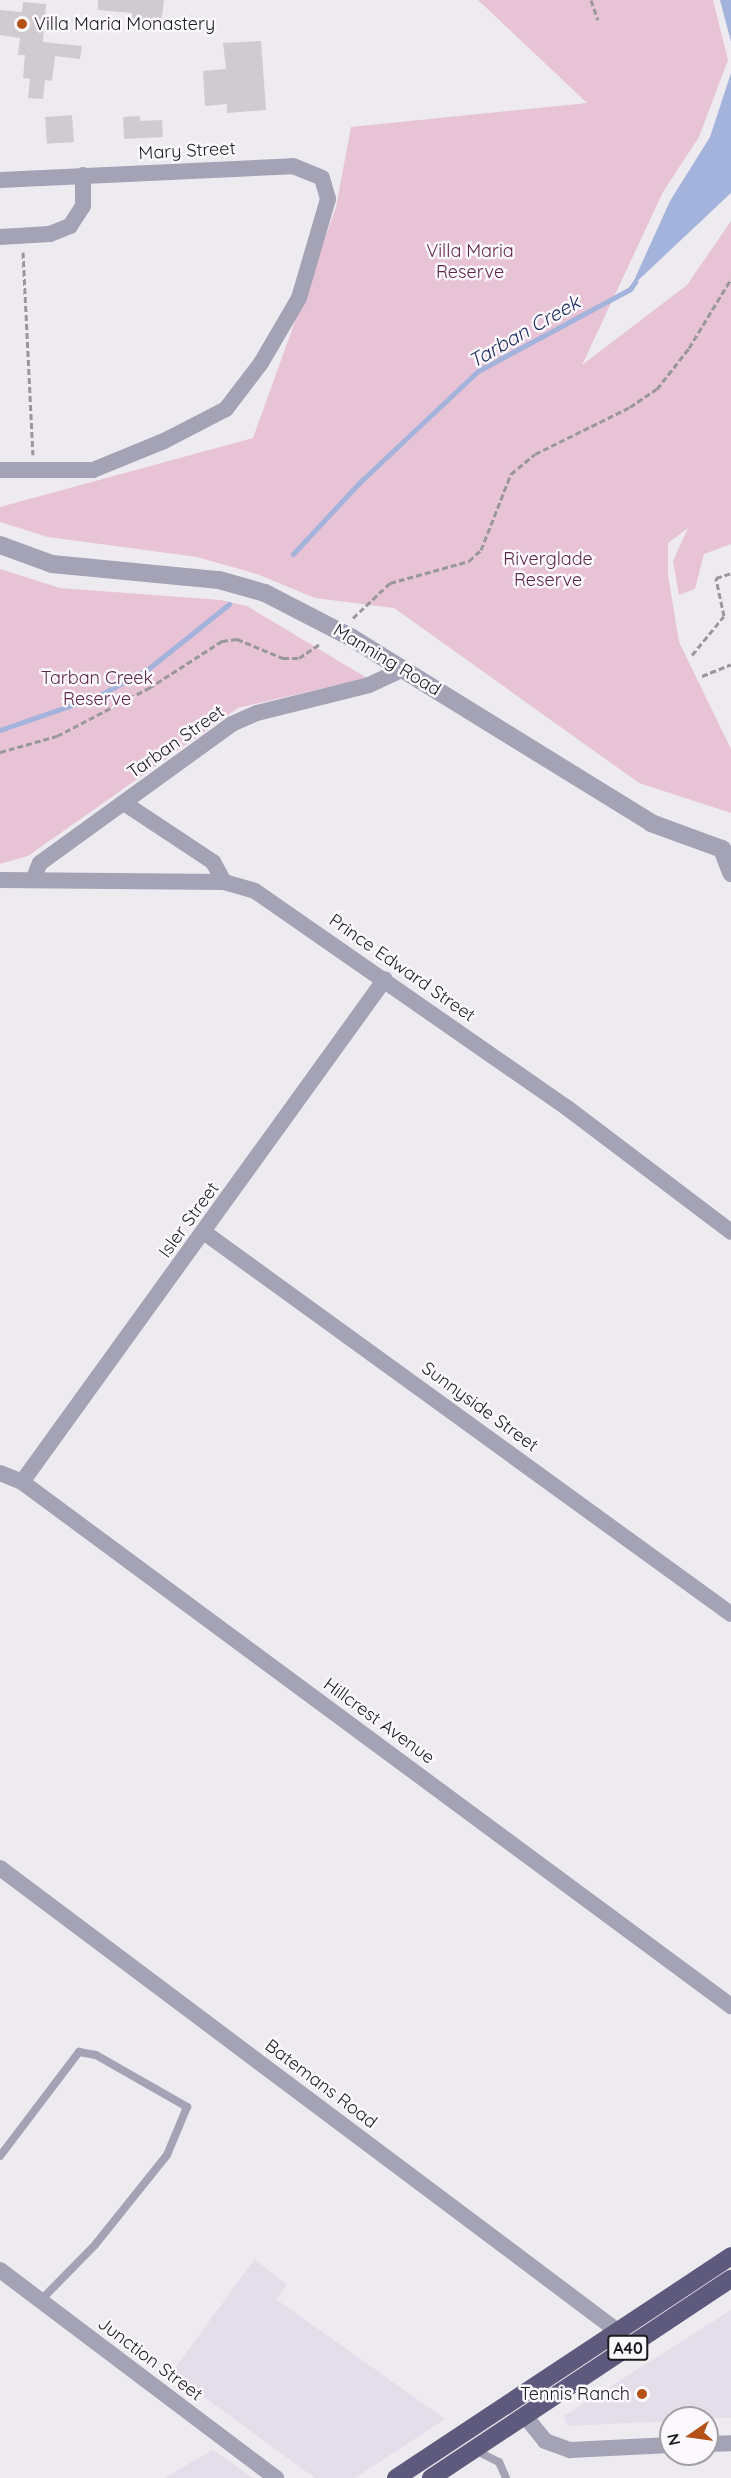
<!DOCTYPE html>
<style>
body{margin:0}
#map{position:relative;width:731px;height:2478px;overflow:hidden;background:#eeebf0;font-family:Quicksand,sans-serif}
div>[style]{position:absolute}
.built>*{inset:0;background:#e4deea}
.green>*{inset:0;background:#e8c3d5}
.water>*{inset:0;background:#a4b3db}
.stream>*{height:5px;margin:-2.5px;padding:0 2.5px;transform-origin:2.5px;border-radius:2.5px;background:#a4b3db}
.building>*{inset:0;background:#cfcbcf;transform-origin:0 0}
.path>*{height:3px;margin-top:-1.5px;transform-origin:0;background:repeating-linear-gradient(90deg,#99979b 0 6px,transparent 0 9px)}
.service>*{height:8px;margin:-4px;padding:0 4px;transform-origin:4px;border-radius:4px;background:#a4a3b6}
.minor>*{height:16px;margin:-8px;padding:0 8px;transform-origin:8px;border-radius:8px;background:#a4a3b6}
.tertiary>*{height:18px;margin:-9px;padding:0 9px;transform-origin:9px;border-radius:9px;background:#a4a3b6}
.trunk>*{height:18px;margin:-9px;padding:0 9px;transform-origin:9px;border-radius:9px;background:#5e5a7e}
.dots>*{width:16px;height:16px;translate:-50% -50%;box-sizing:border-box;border:3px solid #fbf8fe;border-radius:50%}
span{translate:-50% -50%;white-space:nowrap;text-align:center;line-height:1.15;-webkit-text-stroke:5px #fbf8fe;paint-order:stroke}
.shield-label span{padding:2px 4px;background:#fbf8fe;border:2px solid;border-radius:4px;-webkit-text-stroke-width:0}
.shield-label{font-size:16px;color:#1d1c1e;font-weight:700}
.poi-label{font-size:18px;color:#1d1c1e}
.left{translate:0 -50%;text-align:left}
.right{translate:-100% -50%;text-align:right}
.street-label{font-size:18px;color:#1d1c1e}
.park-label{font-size:18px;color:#602848}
.water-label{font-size:20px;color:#212e61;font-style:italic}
.north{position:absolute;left:659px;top:2406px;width:60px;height:60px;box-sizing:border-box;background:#fbf8fe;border:2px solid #a2a0a4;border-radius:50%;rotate:257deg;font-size:16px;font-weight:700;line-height:24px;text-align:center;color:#1d1c1e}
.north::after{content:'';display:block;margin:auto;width:21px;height:27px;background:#b35116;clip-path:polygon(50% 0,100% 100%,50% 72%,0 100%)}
</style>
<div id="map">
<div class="built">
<div style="clip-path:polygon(255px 2259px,287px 2285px,276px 2299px,445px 2419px,355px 2478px,315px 2478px,171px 2373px)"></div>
<div style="clip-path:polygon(731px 2310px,731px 2418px,671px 2418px,671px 2421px,567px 2426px,564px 2416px)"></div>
<div style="clip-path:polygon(213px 2450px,253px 2478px,164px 2478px)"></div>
</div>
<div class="green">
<div style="clip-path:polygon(478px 0,713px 0,728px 60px,699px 137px,663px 192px,582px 365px,687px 285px,731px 221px,731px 544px,704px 554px,695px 589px,679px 595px,673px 561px,688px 528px,668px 543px,668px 575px,679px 642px,731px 749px,731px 813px,639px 783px,394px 608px,315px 598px,257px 574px,197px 557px,48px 537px,0 522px,0 507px,253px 438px,336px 207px,351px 127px,587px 103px)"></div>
<div style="clip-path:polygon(0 569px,60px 588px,221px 600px,247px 606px,367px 678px,238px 708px,28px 856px,0 864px)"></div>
</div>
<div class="water">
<div style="clip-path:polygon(720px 0,731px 0,731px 42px)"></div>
<div style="clip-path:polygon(731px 73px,731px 193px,631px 287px,670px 201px,710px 137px)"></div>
</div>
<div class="stream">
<div style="left:293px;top:554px;width:97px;rotate:-47.1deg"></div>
<div style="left:359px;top:483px;width:163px;rotate:-43.3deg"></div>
<div style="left:478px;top:371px;width:173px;rotate:-28.3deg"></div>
<div style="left:630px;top:289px;width:9px;rotate:-54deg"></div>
<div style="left:0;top:730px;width:104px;rotate:-19.1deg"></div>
<div style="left:98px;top:696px;width:57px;rotate:-28.4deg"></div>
<div style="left:148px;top:669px;width:104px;rotate:-38.7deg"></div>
</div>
<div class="building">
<div style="clip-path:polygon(98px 0,164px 0,161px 24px,131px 21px,132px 13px,98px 10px)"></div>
<div style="clip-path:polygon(23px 2px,46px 4px,43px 42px,82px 46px,80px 59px,55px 56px,52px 81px,45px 80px,43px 99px,28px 98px,30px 79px,23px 78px,25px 55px,18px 55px,20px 38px,0 35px,0 10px,22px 12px)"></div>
<div style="clip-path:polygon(261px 41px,266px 110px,227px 113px,227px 104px,205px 106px,203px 71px,226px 69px,223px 43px)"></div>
<div style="left:72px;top:115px;width:27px;height:27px;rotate:86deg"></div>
<div style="clip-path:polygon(140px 116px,140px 121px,162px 120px,163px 137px,124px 139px,123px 117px)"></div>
</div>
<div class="path">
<div style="left:591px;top:0;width:21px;rotate:71deg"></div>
<div style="left:23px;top:252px;width:203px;rotate:87.2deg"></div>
<div style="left:353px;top:618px;width:51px;rotate:-43.4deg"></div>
<div style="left:390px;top:583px;width:82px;rotate:-15.6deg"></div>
<div style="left:469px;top:561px;width:16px;rotate:-43deg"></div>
<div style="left:481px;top:550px;width:82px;rotate:-68.5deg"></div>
<div style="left:511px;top:474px;width:31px;rotate:-40deg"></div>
<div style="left:535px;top:454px;width:106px;rotate:-26.3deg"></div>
<div style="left:630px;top:407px;width:32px;rotate:-34deg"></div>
<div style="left:657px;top:389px;width:52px;rotate:-52deg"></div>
<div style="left:689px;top:348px;width:81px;rotate:-58.7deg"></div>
<div style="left:692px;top:655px;width:50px;rotate:-50.6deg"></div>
<div style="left:724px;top:616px;width:39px;rotate:-102deg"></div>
<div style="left:716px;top:578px;width:16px;rotate:-18deg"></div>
<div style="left:702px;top:676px;width:31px;rotate:-22deg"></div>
<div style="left:0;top:752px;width:59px;rotate:-15.7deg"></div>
<div style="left:57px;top:736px;width:104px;rotate:-27.6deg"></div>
<div style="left:149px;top:688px;width:87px;rotate:-32.8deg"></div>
<div style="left:222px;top:641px;width:15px;rotate:-8deg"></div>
<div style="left:237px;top:639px;width:50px;rotate:22.4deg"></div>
<div style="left:283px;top:658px;width:16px"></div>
<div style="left:299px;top:658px;width:25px;rotate:-34deg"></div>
</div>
<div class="service">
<div style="left:0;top:2156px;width:131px;rotate:-52.8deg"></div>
<div style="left:79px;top:2052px;width:17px;rotate:10deg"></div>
<div style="left:96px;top:2055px;width:105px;rotate:29.7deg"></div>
<div style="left:187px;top:2107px;width:52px;rotate:112.6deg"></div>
<div style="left:167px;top:2155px;width:115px;rotate:128.7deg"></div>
<div style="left:95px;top:2245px;width:78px;rotate:134.5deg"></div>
<div style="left:475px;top:2450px;width:27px;rotate:27deg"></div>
<div style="left:499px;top:2462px;width:17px;rotate:66deg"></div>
</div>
<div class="minor">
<div style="left:0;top:180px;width:293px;rotate:-2.7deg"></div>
<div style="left:293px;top:166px;width:31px;rotate:22deg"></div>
<div style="left:322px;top:178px;width:22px;rotate:74deg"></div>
<div style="left:328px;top:199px;width:103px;rotate:106.3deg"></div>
<div style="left:299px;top:298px;width:75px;rotate:120.3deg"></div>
<div style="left:261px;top:363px;width:58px;rotate:127.3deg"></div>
<div style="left:226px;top:409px;width:70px;rotate:152.7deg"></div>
<div style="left:164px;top:441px;width:77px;rotate:157.8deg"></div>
<div style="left:93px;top:470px;width:93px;rotate:180deg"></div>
<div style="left:0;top:237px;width:50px;rotate:-3.4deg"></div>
<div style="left:50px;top:234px;width:22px;rotate:-22deg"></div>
<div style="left:70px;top:226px;width:24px;rotate:-57deg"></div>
<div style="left:83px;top:206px;width:31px;rotate:-90deg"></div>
<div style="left:124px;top:803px;width:107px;rotate:33.5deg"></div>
<div style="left:213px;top:862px;width:23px;rotate:61deg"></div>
<div style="left:0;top:880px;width:224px;rotate:0.5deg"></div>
<div style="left:224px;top:882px;width:32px;rotate:16deg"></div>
<div style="left:255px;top:891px;width:379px;rotate:34.8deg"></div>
<div style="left:566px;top:1107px;width:207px;rotate:37.1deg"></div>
<div style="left:33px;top:880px;width:18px;rotate:-68deg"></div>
<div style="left:40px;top:863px;width:237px;rotate:-35.9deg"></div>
<div style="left:232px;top:724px;width:27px;rotate:-24deg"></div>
<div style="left:257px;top:713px;width:115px;rotate:-14deg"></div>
<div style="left:369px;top:685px;width:38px;rotate:-25deg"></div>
<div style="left:205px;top:1233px;width:649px;rotate:35.92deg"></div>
<div style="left:0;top:1473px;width:24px;rotate:22deg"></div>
<div style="left:22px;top:1482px;width:882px;rotate:36.47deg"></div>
<div style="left:22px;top:1482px;width:620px;rotate:-54.18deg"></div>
<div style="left:0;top:1868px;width:774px;rotate:36.86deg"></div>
<div style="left:0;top:2270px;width:346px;rotate:37deg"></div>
<div style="left:525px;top:2416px;width:32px;rotate:51deg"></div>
<div style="left:545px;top:2441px;width:27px;rotate:20deg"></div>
<div style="left:570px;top:2450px;width:101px;rotate:-2.8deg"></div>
<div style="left:707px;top:2444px;width:24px;rotate:-2deg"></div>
</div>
<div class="tertiary">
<div style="left:0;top:545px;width:55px;rotate:20.1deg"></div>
<div style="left:52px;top:564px;width:168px;rotate:5.5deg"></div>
<div style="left:219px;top:580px;width:48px;rotate:15.8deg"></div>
<div style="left:265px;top:593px;width:98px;rotate:27.3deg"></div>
<div style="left:352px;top:638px;width:352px;rotate:31.7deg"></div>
<div style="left:651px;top:823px;width:76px;rotate:20.1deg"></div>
<div style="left:722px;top:849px;width:26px;rotate:69deg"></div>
</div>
<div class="trunk">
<div style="left:396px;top:2478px;width:402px;rotate:-33.5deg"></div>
<div style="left:431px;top:2478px;width:360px;rotate:-33.6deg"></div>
</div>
<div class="dots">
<div style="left:22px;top:24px;background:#b35116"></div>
<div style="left:642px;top:2394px;background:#b35116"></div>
</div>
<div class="shield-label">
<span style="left:628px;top:2348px">A40</span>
</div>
<div class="poi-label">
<span class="left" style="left:34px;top:24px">Villa Maria Monastery</span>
<span class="right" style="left:630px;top:2394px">Tennis Ranch</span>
</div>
<div class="street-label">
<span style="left:187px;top:151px;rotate:-3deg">Mary Street</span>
<span style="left:387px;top:660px;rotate:31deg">Manning Road</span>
<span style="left:176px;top:742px;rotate:-35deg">Tarban Street</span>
<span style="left:402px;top:968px;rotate:35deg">Prince Edward Street</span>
<span style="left:189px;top:1220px;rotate:-54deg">Isler Street</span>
<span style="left:480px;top:1407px;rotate:36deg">Sunnyside Street</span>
<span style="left:379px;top:1721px;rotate:36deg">Hillcrest Avenue</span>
<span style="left:321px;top:2084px;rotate:37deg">Batemans Road</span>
<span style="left:150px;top:2359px;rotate:37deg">Junction Street</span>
</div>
<div class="park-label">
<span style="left:470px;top:262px">Villa Maria<br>Reserve</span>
<span style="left:548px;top:570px">Riverglade<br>Reserve</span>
<span style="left:97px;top:689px">Tarban Creek<br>Reserve</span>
</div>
<div class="water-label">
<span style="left:524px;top:331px;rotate:-30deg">Tarban Creek</span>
</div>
<div class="north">N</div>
</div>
